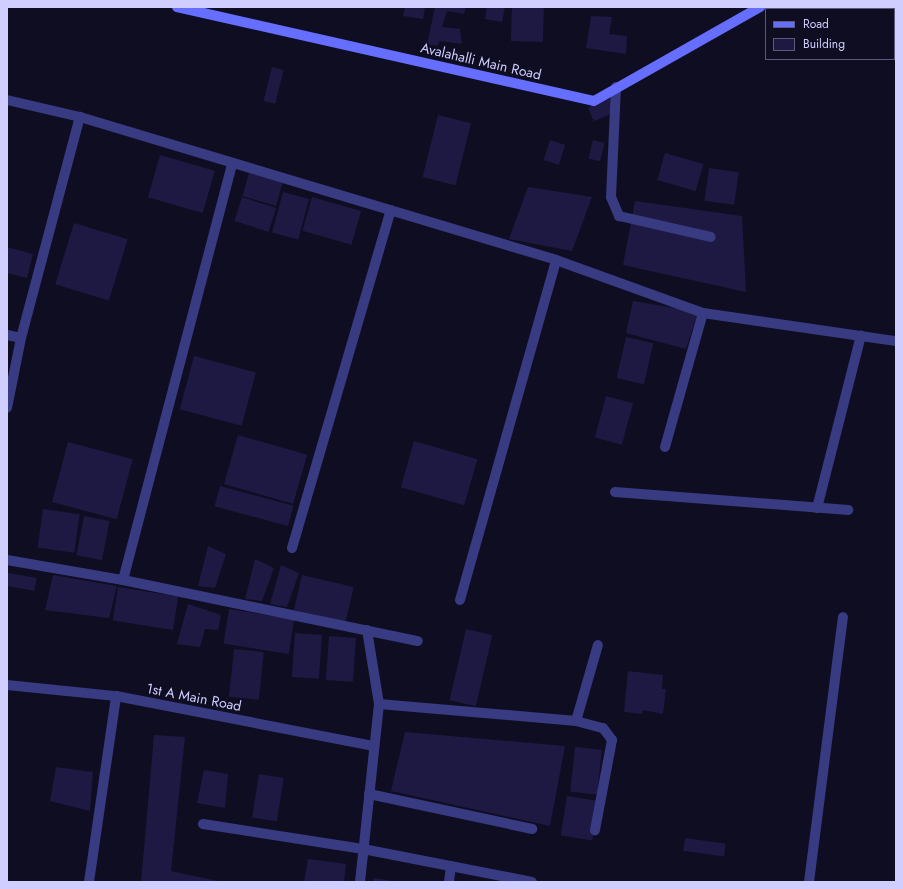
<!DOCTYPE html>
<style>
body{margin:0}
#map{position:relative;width:903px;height:889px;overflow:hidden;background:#0f0d22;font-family:Jost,sans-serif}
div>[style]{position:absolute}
.building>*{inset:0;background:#1e1943;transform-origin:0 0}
.minor>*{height:10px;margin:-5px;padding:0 5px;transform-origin:5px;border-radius:5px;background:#383b81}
.secondary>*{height:10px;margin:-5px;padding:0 5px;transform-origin:5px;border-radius:5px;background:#656eff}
span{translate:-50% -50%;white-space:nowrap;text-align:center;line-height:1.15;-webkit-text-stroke:3px #0f0d22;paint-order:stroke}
.street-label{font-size:14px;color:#cfceff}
.frame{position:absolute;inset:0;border:8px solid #cfceff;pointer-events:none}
.legend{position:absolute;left:765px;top:8px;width:130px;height:52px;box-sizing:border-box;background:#0f0d22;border:1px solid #5c5a7a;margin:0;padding:5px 7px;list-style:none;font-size:12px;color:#cfceff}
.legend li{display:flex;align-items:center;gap:8px;height:20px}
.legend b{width:20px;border:1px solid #5c5a7a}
</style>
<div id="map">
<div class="building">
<div style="clip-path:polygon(405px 7px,425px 7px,423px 19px,403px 16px)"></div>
<div style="clip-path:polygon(435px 7px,466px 7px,464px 14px,447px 11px,442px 27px,460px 29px,462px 44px,440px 41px,437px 46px,427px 44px)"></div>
<div style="clip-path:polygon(487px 7px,505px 7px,502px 22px,485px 19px)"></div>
<div style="left:512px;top:7px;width:32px;height:34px;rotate:2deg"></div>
<div style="clip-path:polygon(843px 7px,875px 7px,882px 8px,842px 9px)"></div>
<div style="left:894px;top:15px;width:2px;height:25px"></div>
<div style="clip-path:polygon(591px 16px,612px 17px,609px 34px,627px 36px,626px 54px,586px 48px)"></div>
<div style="left:272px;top:67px;width:12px;height:35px;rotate:14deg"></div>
<div style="left:610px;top:98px;width:15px;height:24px;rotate:67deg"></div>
<div style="left:438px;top:115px;width:34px;height:64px;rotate:14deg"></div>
<div style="left:550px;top:140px;width:16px;height:21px;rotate:18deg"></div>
<div style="left:593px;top:140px;width:12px;height:19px;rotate:14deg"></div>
<div style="left:665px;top:153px;width:40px;height:28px;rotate:16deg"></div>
<div style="left:160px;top:155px;width:57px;height:44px;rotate:16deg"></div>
<div style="left:709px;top:168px;width:30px;height:33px;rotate:8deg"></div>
<div style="left:249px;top:173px;width:35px;height:24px;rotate:16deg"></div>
<div style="clip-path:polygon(528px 187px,592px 197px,572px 251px,509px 239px)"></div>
<div style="left:283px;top:192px;width:27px;height:42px;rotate:15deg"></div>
<div style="left:242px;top:197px;width:36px;height:25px;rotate:18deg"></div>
<div style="left:312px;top:197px;width:51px;height:35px;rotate:16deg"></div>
<div style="clip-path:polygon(635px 201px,742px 216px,746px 292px,623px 265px)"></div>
<div style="left:74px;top:223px;width:56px;height:64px;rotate:17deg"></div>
<div style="clip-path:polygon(7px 247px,33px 254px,27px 278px,7px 273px)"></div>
<div style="clip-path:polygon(633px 301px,698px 312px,686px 349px,626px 333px)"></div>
<div style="left:626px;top:337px;width:28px;height:42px;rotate:13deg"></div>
<div style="left:194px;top:356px;width:64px;height:55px;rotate:15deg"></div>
<div style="left:606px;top:396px;width:28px;height:43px;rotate:15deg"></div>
<div style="left:238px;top:435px;width:72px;height:51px;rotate:16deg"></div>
<div style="left:414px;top:441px;width:66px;height:48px;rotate:16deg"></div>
<div style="left:68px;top:442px;width:67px;height:62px;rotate:15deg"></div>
<div style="left:220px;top:486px;width:76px;height:21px;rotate:15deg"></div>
<div style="left:43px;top:509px;width:37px;height:39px;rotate:8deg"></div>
<div style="left:84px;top:516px;width:26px;height:40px;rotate:11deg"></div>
<div style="clip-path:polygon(208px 546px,226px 554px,215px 588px,198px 586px)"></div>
<div style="clip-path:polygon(255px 559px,274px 568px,262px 601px,245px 599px)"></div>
<div style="clip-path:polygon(281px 565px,299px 573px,287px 607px,270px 604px)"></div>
<div style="left:8px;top:573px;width:29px;height:13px;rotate:10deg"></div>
<div style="clip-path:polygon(53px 575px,117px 586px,109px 618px,45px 610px)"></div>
<div style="left:302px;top:575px;width:53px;height:36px;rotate:13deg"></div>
<div style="left:118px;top:587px;width:61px;height:34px;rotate:9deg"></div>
<div style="clip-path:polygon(188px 604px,221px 615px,218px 630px,205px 629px,200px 647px,177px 644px)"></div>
<div style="left:229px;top:609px;width:66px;height:35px;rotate:9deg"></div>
<div style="left:466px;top:629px;width:27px;height:73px;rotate:13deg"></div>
<div style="left:295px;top:633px;width:27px;height:44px;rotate:4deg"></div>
<div style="left:329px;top:636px;width:27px;height:44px;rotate:4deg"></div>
<div style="left:234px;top:649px;width:30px;height:48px;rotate:6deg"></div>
<div style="clip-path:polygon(628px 671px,663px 675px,662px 689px,666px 689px,663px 714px,643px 710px,642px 714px,624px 712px)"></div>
<div style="clip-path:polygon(405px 732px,565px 746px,550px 826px,391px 791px)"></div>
<div style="clip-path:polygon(154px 735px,185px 737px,171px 871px,222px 882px,141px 882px)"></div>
<div style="left:575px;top:747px;width:27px;height:45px;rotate:6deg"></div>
<div style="clip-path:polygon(56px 767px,93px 772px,90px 811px,50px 801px)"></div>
<div style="clip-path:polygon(204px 770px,228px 774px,225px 808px,197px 803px)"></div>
<div style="left:259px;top:774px;width:25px;height:44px;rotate:9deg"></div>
<div style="left:567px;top:796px;width:32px;height:40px;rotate:9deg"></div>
<div style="left:685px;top:838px;width:41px;height:13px;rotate:8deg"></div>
<div style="clip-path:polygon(308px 859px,346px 864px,344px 882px,304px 882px)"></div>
<div style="clip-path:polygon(374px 878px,392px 881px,392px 882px,373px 882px)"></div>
</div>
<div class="minor">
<div style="left:616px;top:87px;width:110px;rotate:92.6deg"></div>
<div style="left:611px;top:197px;width:21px;rotate:67deg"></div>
<div style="left:619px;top:216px;width:94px;rotate:12.9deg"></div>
<div style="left:7px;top:100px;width:75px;rotate:13.1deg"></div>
<div style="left:80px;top:117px;width:497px;rotate:16.7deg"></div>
<div style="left:556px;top:260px;width:156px;rotate:19.8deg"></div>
<div style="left:703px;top:313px;width:195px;rotate:8.3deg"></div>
<div style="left:7px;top:335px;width:14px;rotate:12deg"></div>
<div style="left:21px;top:338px;width:71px;rotate:101.3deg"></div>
<div style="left:21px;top:338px;width:229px;rotate:-75.1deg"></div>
<div style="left:665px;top:447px;width:139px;rotate:-74.2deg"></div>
<div style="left:615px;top:492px;width:234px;rotate:4.4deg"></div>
<div style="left:817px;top:508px;width:178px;rotate:-75.7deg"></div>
<div style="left:292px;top:548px;width:352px;rotate:-73.7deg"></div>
<div style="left:7px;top:560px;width:118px;rotate:9.8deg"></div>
<div style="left:123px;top:580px;width:301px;rotate:11.7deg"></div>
<div style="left:123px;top:580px;width:430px;rotate:-75.3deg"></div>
<div style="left:460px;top:600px;width:353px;rotate:-74.2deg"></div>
<div style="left:7px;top:685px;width:110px;rotate:5.8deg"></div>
<div style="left:116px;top:696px;width:263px;rotate:11deg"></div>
<div style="left:379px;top:704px;width:198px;rotate:4.9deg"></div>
<div style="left:576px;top:721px;width:28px;rotate:15deg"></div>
<div style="left:603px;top:728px;width:15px;rotate:53deg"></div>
<div style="left:612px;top:740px;width:92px;rotate:100.7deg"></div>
<div style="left:576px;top:721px;width:79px;rotate:-73.9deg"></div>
<div style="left:369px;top:794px;width:167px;rotate:12.1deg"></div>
<div style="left:203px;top:824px;width:162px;rotate:8.9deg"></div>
<div style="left:363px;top:849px;width:172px;rotate:11deg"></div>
<div style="left:89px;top:882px;width:188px;rotate:-81.7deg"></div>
<div style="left:360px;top:882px;width:179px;rotate:-83.9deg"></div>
<div style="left:379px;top:704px;width:75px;rotate:-99.2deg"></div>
<div style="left:449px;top:882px;width:16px;rotate:-83deg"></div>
<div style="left:809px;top:882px;width:267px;rotate:-82.7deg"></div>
</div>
<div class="secondary">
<div style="left:177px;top:7px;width:427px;rotate:12.7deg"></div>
<div style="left:594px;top:101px;width:191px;rotate:-29.5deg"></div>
</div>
<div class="street-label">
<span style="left:481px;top:61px;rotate:13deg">Avalahalli Main Road</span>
<span style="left:194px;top:697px;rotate:11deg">1st A Main Road</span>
</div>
<div class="frame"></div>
<ul class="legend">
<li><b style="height:5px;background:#656eff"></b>Road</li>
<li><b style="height:11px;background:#1e1943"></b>Building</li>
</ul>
</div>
